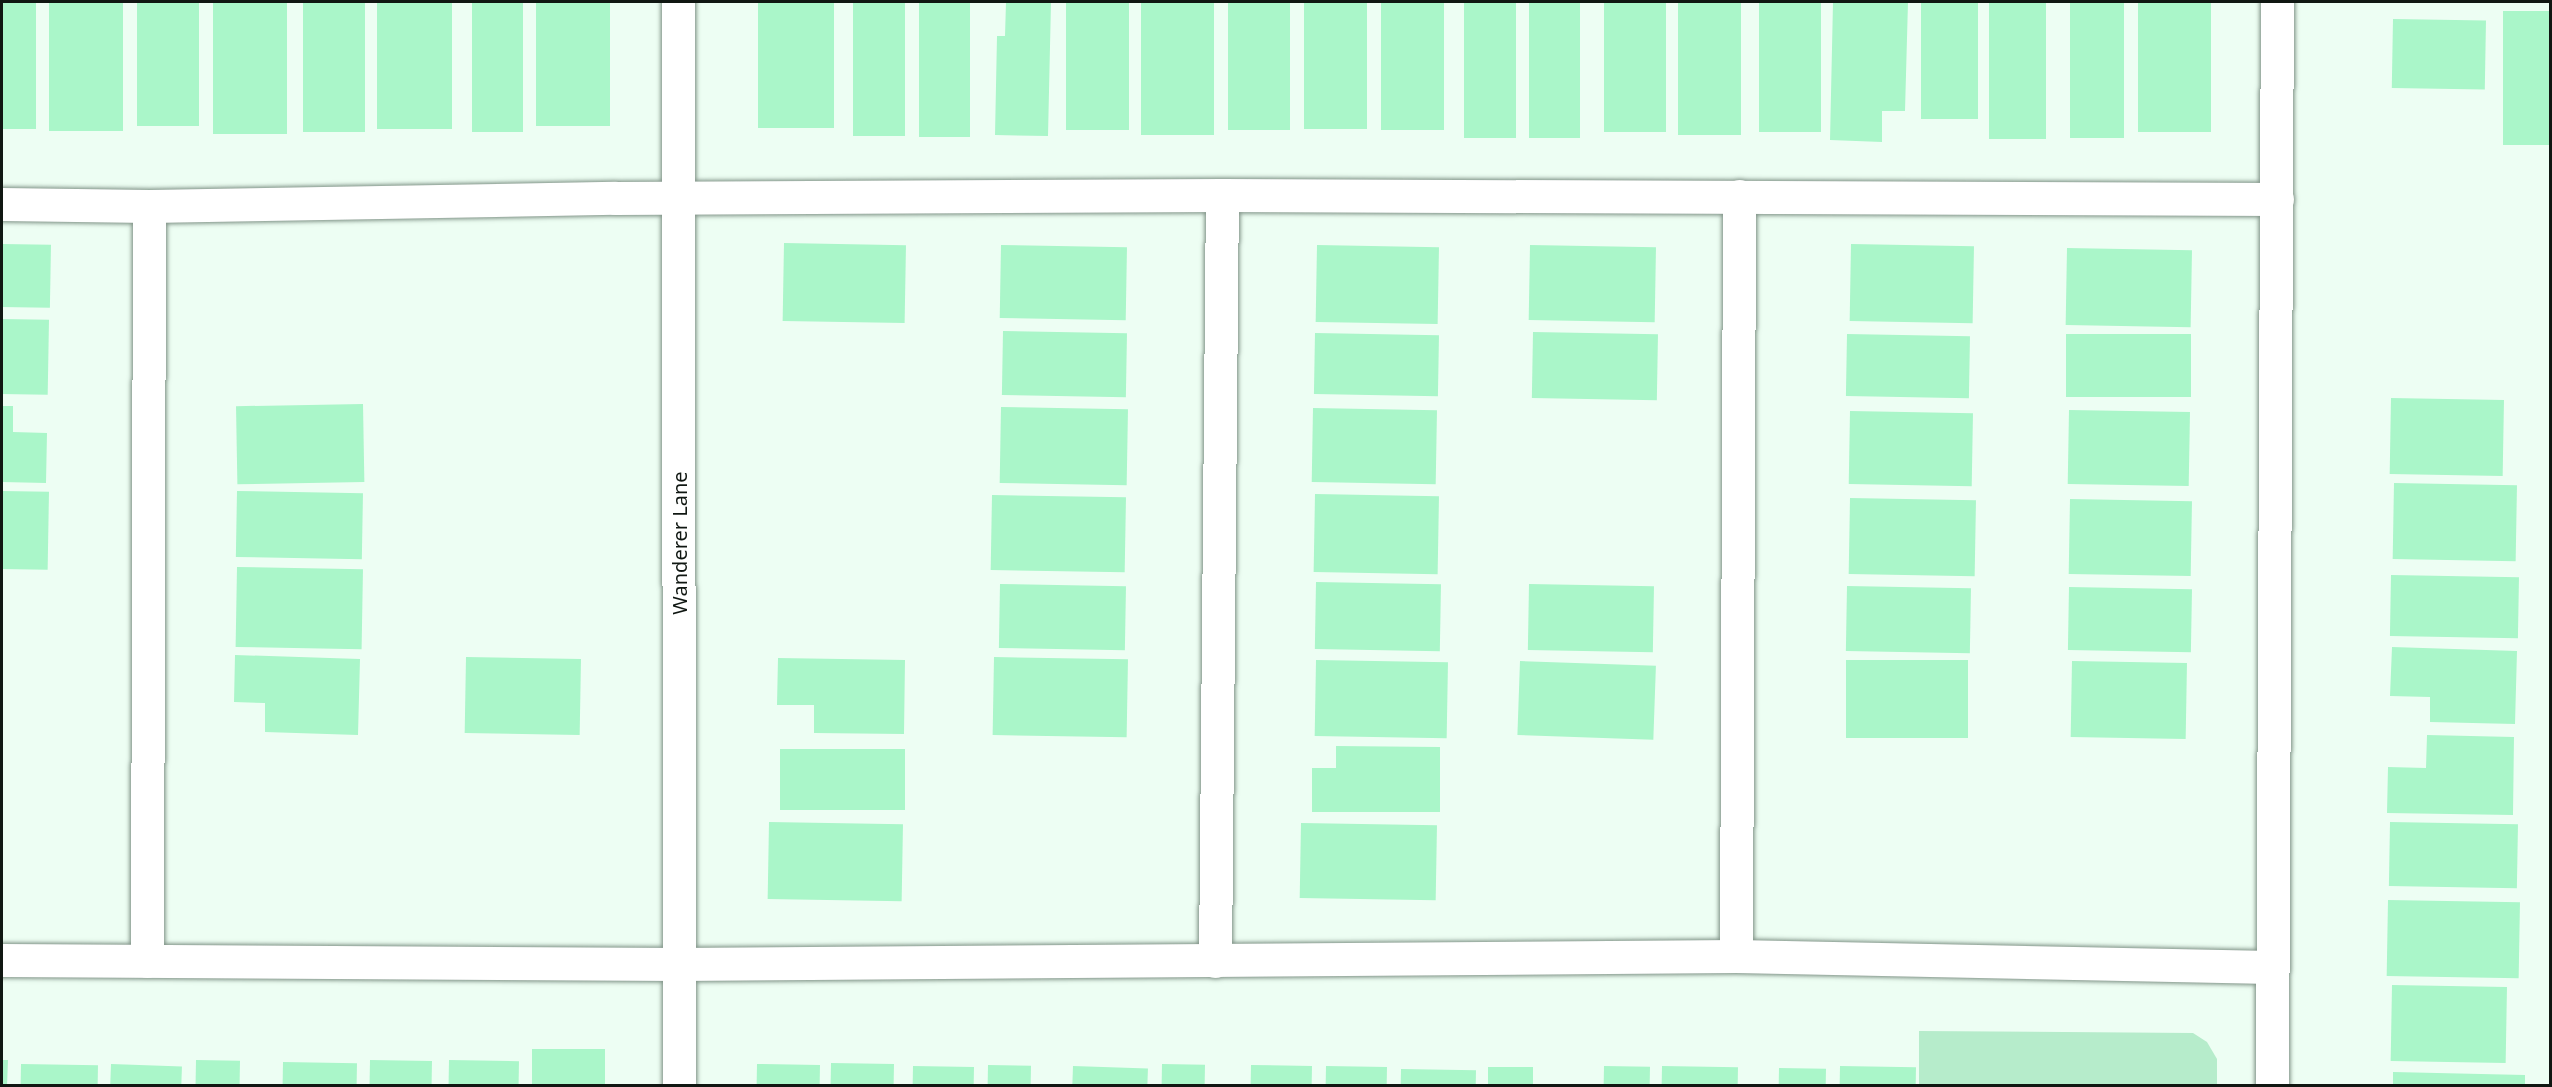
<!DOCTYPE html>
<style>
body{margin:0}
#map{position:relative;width:2552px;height:1087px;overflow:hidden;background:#edfef3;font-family:"Noto Sans",sans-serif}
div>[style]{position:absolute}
.green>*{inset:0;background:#b6eccb}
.building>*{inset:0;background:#aaf6c9;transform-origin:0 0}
.roads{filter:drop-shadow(0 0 2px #829589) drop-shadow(0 0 2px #829589)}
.minor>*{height:33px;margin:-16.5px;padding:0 16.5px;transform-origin:16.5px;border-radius:16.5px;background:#fff}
span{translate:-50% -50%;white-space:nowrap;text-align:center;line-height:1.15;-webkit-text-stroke:4.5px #fff;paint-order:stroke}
.street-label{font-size:20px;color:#101712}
.frame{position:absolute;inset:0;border:3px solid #101712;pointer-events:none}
</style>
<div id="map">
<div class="green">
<div style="clip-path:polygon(1919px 1031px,2193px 1033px,2207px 1042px,2217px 1059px,2217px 1085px,1919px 1085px)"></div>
</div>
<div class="building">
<div style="left:2px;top:2px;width:34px;height:127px"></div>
<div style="left:49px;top:2px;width:74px;height:129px"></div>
<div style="left:137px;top:2px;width:62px;height:124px"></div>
<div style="left:213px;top:2px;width:74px;height:132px"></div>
<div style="left:303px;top:2px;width:62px;height:130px"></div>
<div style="left:377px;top:2px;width:75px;height:127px"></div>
<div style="left:472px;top:2px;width:51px;height:130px"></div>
<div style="left:536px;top:2px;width:74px;height:124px"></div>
<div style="left:758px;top:2px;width:76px;height:126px"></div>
<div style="left:853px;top:2px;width:52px;height:134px"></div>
<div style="left:919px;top:2px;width:51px;height:135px"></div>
<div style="clip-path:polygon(1006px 2px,1051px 2px,1048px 136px,995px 135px,997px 36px,1005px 36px)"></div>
<div style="left:1066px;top:2px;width:63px;height:128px"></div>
<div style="left:1141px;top:2px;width:73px;height:133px"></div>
<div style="left:1228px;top:2px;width:62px;height:128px"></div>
<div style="left:1304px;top:2px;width:63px;height:127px"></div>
<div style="left:1381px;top:2px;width:63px;height:128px"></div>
<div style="left:1464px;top:2px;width:52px;height:136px"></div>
<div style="left:1529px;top:2px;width:51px;height:136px"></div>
<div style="left:1604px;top:2px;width:62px;height:130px"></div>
<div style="left:1678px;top:2px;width:63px;height:133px"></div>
<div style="left:1759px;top:2px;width:62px;height:130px"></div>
<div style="clip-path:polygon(1833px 2px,1908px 2px,1905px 111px,1882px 111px,1882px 142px,1830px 140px)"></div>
<div style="left:1921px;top:2px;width:57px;height:117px"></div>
<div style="left:1989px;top:2px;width:57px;height:137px"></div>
<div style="left:2070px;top:2px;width:54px;height:136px"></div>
<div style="left:2138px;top:2px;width:73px;height:130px"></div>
<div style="left:2503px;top:11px;width:47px;height:134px"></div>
<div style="left:2393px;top:19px;width:93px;height:69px;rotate:1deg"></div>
<div style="left:784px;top:243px;width:122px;height:78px;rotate:1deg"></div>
<div style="left:2px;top:244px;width:49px;height:63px;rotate:1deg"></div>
<div style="left:1851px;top:244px;width:123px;height:77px;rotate:1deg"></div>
<div style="left:1001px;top:245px;width:126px;height:73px;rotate:1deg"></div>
<div style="left:1317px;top:245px;width:122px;height:77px;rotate:1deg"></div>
<div style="left:1530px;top:245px;width:126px;height:75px;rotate:1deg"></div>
<div style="left:2067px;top:248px;width:125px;height:77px;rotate:1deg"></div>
<div style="left:2px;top:319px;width:47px;height:75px;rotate:1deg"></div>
<div style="left:1003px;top:331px;width:124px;height:64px;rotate:1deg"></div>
<div style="left:1533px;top:332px;width:125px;height:66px;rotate:1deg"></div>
<div style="left:1315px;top:333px;width:124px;height:61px;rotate:1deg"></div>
<div style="left:1847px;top:334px;width:123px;height:62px;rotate:1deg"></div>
<div style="left:2066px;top:334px;width:125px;height:63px"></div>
<div style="left:2391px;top:398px;width:113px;height:76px;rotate:1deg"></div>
<div style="left:363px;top:404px;width:78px;height:127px;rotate:89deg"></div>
<div style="clip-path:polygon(2px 406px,13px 406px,13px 432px,47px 433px,46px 483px,2px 482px)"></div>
<div style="left:1001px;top:407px;width:127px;height:76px;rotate:1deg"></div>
<div style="left:1313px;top:408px;width:124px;height:74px;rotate:1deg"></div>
<div style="left:2069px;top:410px;width:121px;height:74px;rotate:1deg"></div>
<div style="left:1850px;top:411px;width:123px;height:73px;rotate:1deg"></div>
<div style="left:2394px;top:483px;width:123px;height:76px;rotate:1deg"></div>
<div style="left:2px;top:491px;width:47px;height:78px;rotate:1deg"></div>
<div style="left:237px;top:491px;width:126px;height:66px;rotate:1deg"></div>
<div style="left:1315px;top:494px;width:124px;height:78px;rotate:1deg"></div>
<div style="left:992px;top:495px;width:134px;height:75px;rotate:1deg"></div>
<div style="left:1850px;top:498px;width:126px;height:76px;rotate:1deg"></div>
<div style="left:2070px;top:499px;width:122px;height:75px;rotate:1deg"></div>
<div style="left:237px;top:567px;width:126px;height:80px;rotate:1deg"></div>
<div style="left:2391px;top:575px;width:128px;height:61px;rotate:1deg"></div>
<div style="left:1316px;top:582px;width:125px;height:67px;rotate:1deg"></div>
<div style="left:1000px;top:584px;width:126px;height:64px;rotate:1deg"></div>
<div style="left:1529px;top:584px;width:125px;height:66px;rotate:1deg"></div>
<div style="left:1847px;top:586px;width:124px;height:65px;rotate:1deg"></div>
<div style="left:2069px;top:587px;width:123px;height:63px;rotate:1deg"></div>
<div style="clip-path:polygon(2392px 647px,2517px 651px,2515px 724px,2430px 722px,2430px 697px,2390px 696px)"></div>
<div style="clip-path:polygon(235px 655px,360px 659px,358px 735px,265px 732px,265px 703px,234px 702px)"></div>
<div style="left:466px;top:657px;width:115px;height:76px;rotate:1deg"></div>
<div style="left:994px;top:657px;width:134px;height:78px;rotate:1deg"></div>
<div style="clip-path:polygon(778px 658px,905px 660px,904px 734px,814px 733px,814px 705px,777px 705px)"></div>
<div style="left:1316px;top:660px;width:132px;height:76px;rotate:1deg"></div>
<div style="left:1846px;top:660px;width:122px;height:78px"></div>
<div style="left:1520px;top:661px;width:136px;height:74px;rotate:2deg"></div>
<div style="left:2072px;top:661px;width:115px;height:76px;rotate:1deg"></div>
<div style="clip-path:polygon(2427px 735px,2514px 737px,2513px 815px,2387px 813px,2388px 767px,2426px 768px)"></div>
<div style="clip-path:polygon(1336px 746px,1440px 747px,1440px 812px,1312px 812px,1312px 768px,1336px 768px)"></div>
<div style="left:780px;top:749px;width:125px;height:61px"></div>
<div style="left:769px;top:822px;width:134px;height:77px;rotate:1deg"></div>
<div style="left:2390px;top:822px;width:128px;height:64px;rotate:1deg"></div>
<div style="left:1301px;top:823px;width:136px;height:75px;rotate:1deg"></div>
<div style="left:2388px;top:900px;width:132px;height:76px;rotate:1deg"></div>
<div style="left:2392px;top:985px;width:115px;height:76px;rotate:1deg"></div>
<div style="left:532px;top:1049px;width:73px;height:37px"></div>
<div style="clip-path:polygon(2px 1060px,8px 1060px,7px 1086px,2px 1086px)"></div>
<div style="left:196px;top:1060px;width:44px;height:26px;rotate:1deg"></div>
<div style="left:370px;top:1060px;width:62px;height:26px;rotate:1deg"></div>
<div style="left:449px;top:1060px;width:70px;height:26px;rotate:1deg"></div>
<div style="left:283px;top:1062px;width:74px;height:24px;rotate:1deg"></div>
<div style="left:831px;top:1063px;width:63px;height:23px;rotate:1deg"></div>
<div style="left:21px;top:1064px;width:77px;height:22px;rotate:1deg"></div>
<div style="left:111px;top:1064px;width:71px;height:22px;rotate:2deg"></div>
<div style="left:757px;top:1064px;width:63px;height:22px;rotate:1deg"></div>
<div style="left:1162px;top:1064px;width:43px;height:22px;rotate:1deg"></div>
<div style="left:988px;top:1065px;width:43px;height:21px;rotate:1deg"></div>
<div style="left:1251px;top:1065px;width:61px;height:21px;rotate:1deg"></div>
<div style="left:913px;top:1066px;width:61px;height:20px;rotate:1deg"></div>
<div style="left:1073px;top:1066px;width:75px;height:20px;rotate:2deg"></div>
<div style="left:1326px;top:1066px;width:61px;height:20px;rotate:1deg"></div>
<div style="left:1604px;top:1066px;width:46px;height:20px;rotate:1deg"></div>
<div style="left:1662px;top:1066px;width:76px;height:20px;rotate:1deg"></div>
<div style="left:1840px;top:1066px;width:76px;height:20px;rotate:1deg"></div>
<div style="left:1488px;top:1067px;width:45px;height:19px"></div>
<div style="left:1779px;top:1068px;width:47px;height:18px;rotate:1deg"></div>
<div style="left:1401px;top:1069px;width:75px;height:17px;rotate:1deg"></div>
<div style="clip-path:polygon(2393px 1072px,2525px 1075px,2525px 1086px,2393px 1086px)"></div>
</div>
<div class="roads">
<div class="minor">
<div style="left:678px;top:2px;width:1084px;rotate:89.95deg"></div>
<div style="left:2px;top:204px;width:147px;rotate:0.8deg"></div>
<div style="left:149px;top:206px;width:466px;rotate:-1deg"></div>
<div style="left:615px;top:198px;width:607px;rotate:-0.28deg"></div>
<div style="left:1222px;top:195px;width:1055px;rotate:0.22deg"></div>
<div style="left:1736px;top:956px;width:760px;rotate:-89.77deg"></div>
<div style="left:2px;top:960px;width:676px;rotate:0.34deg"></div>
<div style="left:678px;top:964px;width:1058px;rotate:-0.43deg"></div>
<div style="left:1736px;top:956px;width:535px;rotate:1.18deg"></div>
<div style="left:147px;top:961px;width:755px;rotate:-89.85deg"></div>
<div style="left:1215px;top:961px;width:766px;rotate:-89.48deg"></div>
<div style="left:2272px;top:1086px;width:1084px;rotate:-89.74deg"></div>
</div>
</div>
<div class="street-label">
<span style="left:679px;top:543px;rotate:-90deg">Wanderer Lane</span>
</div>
<div class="frame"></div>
</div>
